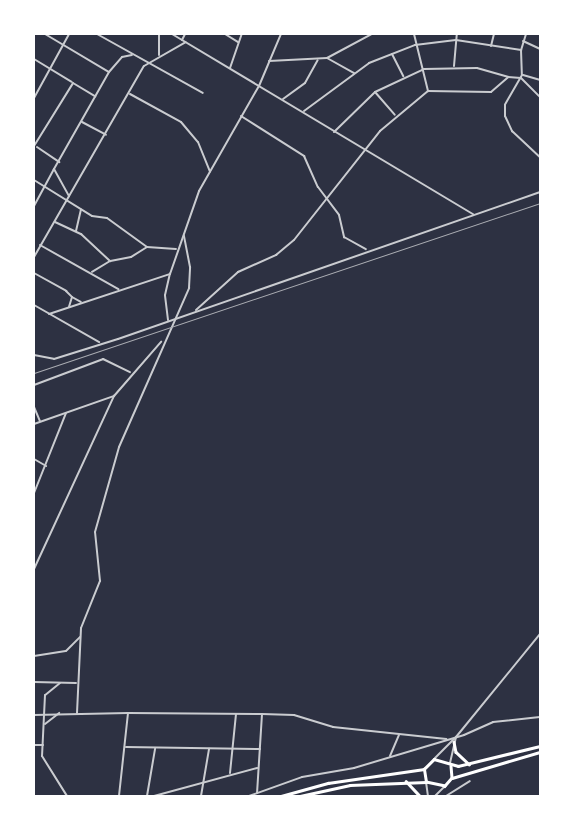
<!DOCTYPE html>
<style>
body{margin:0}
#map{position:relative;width:574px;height:830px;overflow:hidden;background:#2d3142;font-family:Helvetica,sans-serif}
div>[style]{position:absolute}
.minor>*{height:2px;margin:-1px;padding:0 1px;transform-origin:1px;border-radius:1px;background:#caccd0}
.tertiary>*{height:2px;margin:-1px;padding:0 1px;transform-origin:1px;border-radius:1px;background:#caccd0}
.primary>*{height:2.5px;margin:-1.25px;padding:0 1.25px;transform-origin:1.25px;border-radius:1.25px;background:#fff}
.rail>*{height:1px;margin:-0.5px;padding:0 0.5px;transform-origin:0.5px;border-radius:0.5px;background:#abadb3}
span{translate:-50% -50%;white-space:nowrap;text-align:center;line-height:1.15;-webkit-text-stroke:5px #fff;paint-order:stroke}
.frame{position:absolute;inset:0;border:35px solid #fff;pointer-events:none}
</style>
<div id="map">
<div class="minor">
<div style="left:45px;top:34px;width:74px;rotate:30.7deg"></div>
<div style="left:109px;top:72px;width:112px;rotate:119.6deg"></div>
<div style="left:54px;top:169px;width:31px;rotate:61deg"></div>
<div style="left:97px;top:34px;width:121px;rotate:29.1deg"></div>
<div style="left:159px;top:34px;width:21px;rotate:90deg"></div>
<div style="left:172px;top:34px;width:351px;rotate:30.9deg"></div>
<div style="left:225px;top:34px;width:15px;rotate:32deg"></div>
<div style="left:414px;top:34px;width:59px;rotate:76.2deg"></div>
<div style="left:526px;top:34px;width:17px;rotate:107deg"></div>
<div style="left:521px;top:50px;width:25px;rotate:88deg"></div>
<div style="left:522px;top:75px;width:34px;rotate:120deg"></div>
<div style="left:505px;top:105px;width:11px;rotate:90deg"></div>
<div style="left:505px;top:116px;width:17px;rotate:65deg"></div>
<div style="left:512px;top:131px;width:38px;rotate:43deg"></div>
<div style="left:182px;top:40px;width:7px;rotate:-63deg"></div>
<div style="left:523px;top:41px;width:19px;rotate:25deg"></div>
<div style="left:491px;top:46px;width:12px;rotate:-76deg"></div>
<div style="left:392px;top:54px;width:25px;rotate:63deg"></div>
<div style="left:327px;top:58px;width:31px;rotate:29deg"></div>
<div style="left:34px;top:59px;width:44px;rotate:31.2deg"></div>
<div style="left:269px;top:61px;width:58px;rotate:-3deg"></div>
<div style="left:327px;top:58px;width:51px;rotate:-28.1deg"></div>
<div style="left:454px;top:66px;width:32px;rotate:-85deg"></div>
<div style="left:230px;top:68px;width:36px;rotate:-71deg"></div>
<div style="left:109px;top:72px;width:20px;rotate:-49deg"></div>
<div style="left:122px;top:57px;width:10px;rotate:-11deg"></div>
<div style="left:523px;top:75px;width:18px;rotate:16deg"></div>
<div style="left:375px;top:92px;width:30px;rotate:49deg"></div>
<div style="left:130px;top:94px;width:58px;rotate:28.8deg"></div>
<div style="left:181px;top:122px;width:26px;rotate:50deg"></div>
<div style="left:198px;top:142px;width:32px;rotate:68deg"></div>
<div style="left:34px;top:98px;width:73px;rotate:-61.3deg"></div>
<div style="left:283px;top:99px;width:27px;rotate:-36deg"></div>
<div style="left:305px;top:83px;width:26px;rotate:-61deg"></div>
<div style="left:304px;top:111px;width:81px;rotate:-36.4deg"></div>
<div style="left:369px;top:63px;width:49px;rotate:-21.4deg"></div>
<div style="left:415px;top:45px;width:41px;rotate:-7deg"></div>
<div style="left:456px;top:40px;width:66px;rotate:8.7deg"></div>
<div style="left:241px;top:116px;width:75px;rotate:32.4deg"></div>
<div style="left:304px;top:156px;width:34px;rotate:66deg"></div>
<div style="left:318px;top:187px;width:35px;rotate:53deg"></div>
<div style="left:339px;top:215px;width:23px;rotate:77deg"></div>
<div style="left:344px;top:237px;width:25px;rotate:29deg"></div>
<div style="left:82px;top:122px;width:27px;rotate:28deg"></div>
<div style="left:334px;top:132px;width:57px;rotate:-44.3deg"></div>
<div style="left:375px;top:92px;width:54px;rotate:-25.1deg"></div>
<div style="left:424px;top:69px;width:53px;rotate:-1.1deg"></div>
<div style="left:477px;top:68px;width:32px;rotate:16deg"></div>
<div style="left:34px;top:146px;width:74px;rotate:-58.2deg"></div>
<div style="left:73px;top:83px;width:26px;rotate:31deg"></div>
<div style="left:37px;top:147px;width:27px;rotate:34deg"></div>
<div style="left:34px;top:180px;width:68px;rotate:31.8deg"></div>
<div style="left:92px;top:216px;width:15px;rotate:8deg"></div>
<div style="left:107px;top:218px;width:49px;rotate:35.9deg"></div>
<div style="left:147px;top:247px;width:19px;rotate:148deg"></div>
<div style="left:131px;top:257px;width:21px;rotate:169deg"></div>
<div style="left:34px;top:206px;width:42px;rotate:-61.6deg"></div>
<div style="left:55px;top:222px;width:29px;rotate:25deg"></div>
<div style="left:81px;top:234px;width:40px;rotate:43deg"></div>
<div style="left:110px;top:261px;width:21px;rotate:149deg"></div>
<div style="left:76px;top:231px;width:22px;rotate:-77deg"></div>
<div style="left:40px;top:245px;width:90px;rotate:29.4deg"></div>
<div style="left:147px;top:247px;width:29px;rotate:4deg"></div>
<div style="left:34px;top:257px;width:220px;rotate:-60.1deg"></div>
<div style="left:144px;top:66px;width:48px;rotate:-29.7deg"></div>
<div style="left:34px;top:273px;width:37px;rotate:29deg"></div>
<div style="left:66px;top:291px;width:8px;rotate:45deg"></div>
<div style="left:72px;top:297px;width:10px;rotate:107deg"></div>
<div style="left:72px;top:297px;width:10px;rotate:29deg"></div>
<div style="left:34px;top:305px;width:75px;rotate:29.6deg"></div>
<div style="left:196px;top:310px;width:57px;rotate:-42.1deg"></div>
<div style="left:238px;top:272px;width:42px;rotate:-24.1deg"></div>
<div style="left:276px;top:255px;width:23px;rotate:-40deg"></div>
<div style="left:294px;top:240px;width:139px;rotate:-51.7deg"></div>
<div style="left:380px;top:131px;width:62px;rotate:-39.8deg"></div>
<div style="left:428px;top:91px;width:63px;rotate:0.9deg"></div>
<div style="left:491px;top:92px;width:23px;rotate:-41deg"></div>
<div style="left:508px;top:77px;width:13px;rotate:4deg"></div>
<div style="left:521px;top:78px;width:27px;rotate:45deg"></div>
<div style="left:49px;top:314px;width:127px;rotate:-18.3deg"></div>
<div style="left:168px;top:320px;width:25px;rotate:-97deg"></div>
<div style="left:165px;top:295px;width:22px;rotate:-77deg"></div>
<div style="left:170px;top:274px;width:88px;rotate:-70.7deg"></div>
<div style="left:199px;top:191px;width:121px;rotate:-60.3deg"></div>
<div style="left:259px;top:86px;width:56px;rotate:-67.1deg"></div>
<div style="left:34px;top:355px;width:20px;rotate:11deg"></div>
<div style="left:54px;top:359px;width:67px;rotate:-17.4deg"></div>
<div style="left:118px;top:339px;width:447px;rotate:-19.2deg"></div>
<div style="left:34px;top:385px;width:74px;rotate:-20.6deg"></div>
<div style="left:103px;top:359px;width:30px;rotate:26deg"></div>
<div style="left:34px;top:407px;width:15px;rotate:67deg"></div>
<div style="left:34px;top:424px;width:85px;rotate:-19.3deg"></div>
<div style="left:34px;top:459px;width:14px;rotate:30deg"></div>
<div style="left:34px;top:493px;width:86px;rotate:-68.2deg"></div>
<div style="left:34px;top:569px;width:191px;rotate:-65.2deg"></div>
<div style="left:114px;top:396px;width:72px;rotate:-49deg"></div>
<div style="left:34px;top:656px;width:32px;rotate:-9deg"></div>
<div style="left:66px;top:651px;width:20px;rotate:-45deg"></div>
<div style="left:34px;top:682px;width:42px;rotate:1.4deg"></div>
<div style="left:60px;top:683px;width:19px;rotate:141deg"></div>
<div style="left:45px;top:695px;width:61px;rotate:92.8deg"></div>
<div style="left:42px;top:756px;width:47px;rotate:58deg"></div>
<div style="left:77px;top:713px;width:85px;rotate:-87.3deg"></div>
<div style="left:81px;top:628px;width:51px;rotate:-68deg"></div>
<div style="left:100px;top:581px;width:49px;rotate:-95.8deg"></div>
<div style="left:95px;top:532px;width:88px;rotate:-74.2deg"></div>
<div style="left:119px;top:447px;width:174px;rotate:-66.2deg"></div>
<div style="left:189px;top:288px;width:21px;rotate:-87deg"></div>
<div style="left:190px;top:267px;width:32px;rotate:-101deg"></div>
<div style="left:128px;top:713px;width:134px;rotate:0.4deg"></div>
<div style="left:262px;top:714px;width:79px;rotate:93.6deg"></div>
<div style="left:262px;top:714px;width:32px;rotate:2deg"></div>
<div style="left:294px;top:715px;width:41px;rotate:17.1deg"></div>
<div style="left:333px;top:727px;width:114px;rotate:6.1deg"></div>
<div style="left:34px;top:715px;width:94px;rotate:-1.2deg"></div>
<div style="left:128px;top:713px;width:83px;rotate:96.2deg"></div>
<div style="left:45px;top:724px;width:18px;rotate:-38deg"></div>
<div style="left:34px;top:745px;width:9px"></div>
<div style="left:126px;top:747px;width:134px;rotate:0.9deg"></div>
<div style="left:390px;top:756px;width:23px;rotate:-67deg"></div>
<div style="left:230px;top:773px;width:59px;rotate:-84.2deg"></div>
<div style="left:147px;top:796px;width:48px;rotate:-80.3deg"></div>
<div style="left:154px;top:796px;width:107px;rotate:-15.2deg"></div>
<div style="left:201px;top:796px;width:48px;rotate:-80.3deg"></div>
<div style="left:249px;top:796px;width:56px;rotate:-19.7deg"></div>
<div style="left:302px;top:777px;width:53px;rotate:-9.8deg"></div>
<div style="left:354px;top:768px;width:115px;rotate:-16.7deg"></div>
<div style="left:464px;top:735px;width:32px;rotate:-24deg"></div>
<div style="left:493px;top:722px;width:47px;rotate:-6.1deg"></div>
<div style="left:446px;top:796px;width:28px;rotate:-32deg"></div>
</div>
<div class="tertiary">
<div style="left:456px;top:737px;width:133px;rotate:-50.8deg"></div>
<div style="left:435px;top:758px;width:30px;rotate:-45deg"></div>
<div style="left:456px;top:737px;width:28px;rotate:103deg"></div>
<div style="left:426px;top:782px;width:14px;rotate:82deg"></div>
<div style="left:435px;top:796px;width:14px;rotate:-45deg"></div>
</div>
<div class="primary">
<div style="left:454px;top:742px;width:10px;rotate:79deg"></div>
<div style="left:456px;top:752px;width:18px;rotate:43deg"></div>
<div style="left:451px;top:766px;width:12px;rotate:85deg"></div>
<div style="left:452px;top:778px;width:11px;rotate:131deg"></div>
<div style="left:445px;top:786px;width:19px;rotate:-168deg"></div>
<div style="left:426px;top:782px;width:13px;rotate:-99deg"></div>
<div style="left:424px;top:769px;width:14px;rotate:-45deg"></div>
<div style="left:434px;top:759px;width:25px;rotate:16deg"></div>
<div style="left:458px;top:766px;width:84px;rotate:-13.7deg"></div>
<div style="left:452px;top:778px;width:92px;rotate:-16.5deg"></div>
<div style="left:406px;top:781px;width:21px;rotate:47deg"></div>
<div style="left:281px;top:796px;width:49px;rotate:-15.5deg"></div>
<div style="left:328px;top:783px;width:97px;rotate:-8.3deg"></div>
<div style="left:300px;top:796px;width:51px;rotate:-12.4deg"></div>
<div style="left:350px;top:785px;width:76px;rotate:-2.3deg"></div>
</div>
<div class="rail">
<div style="left:34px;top:373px;width:534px;rotate:-18.57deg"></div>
</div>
<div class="frame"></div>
</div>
